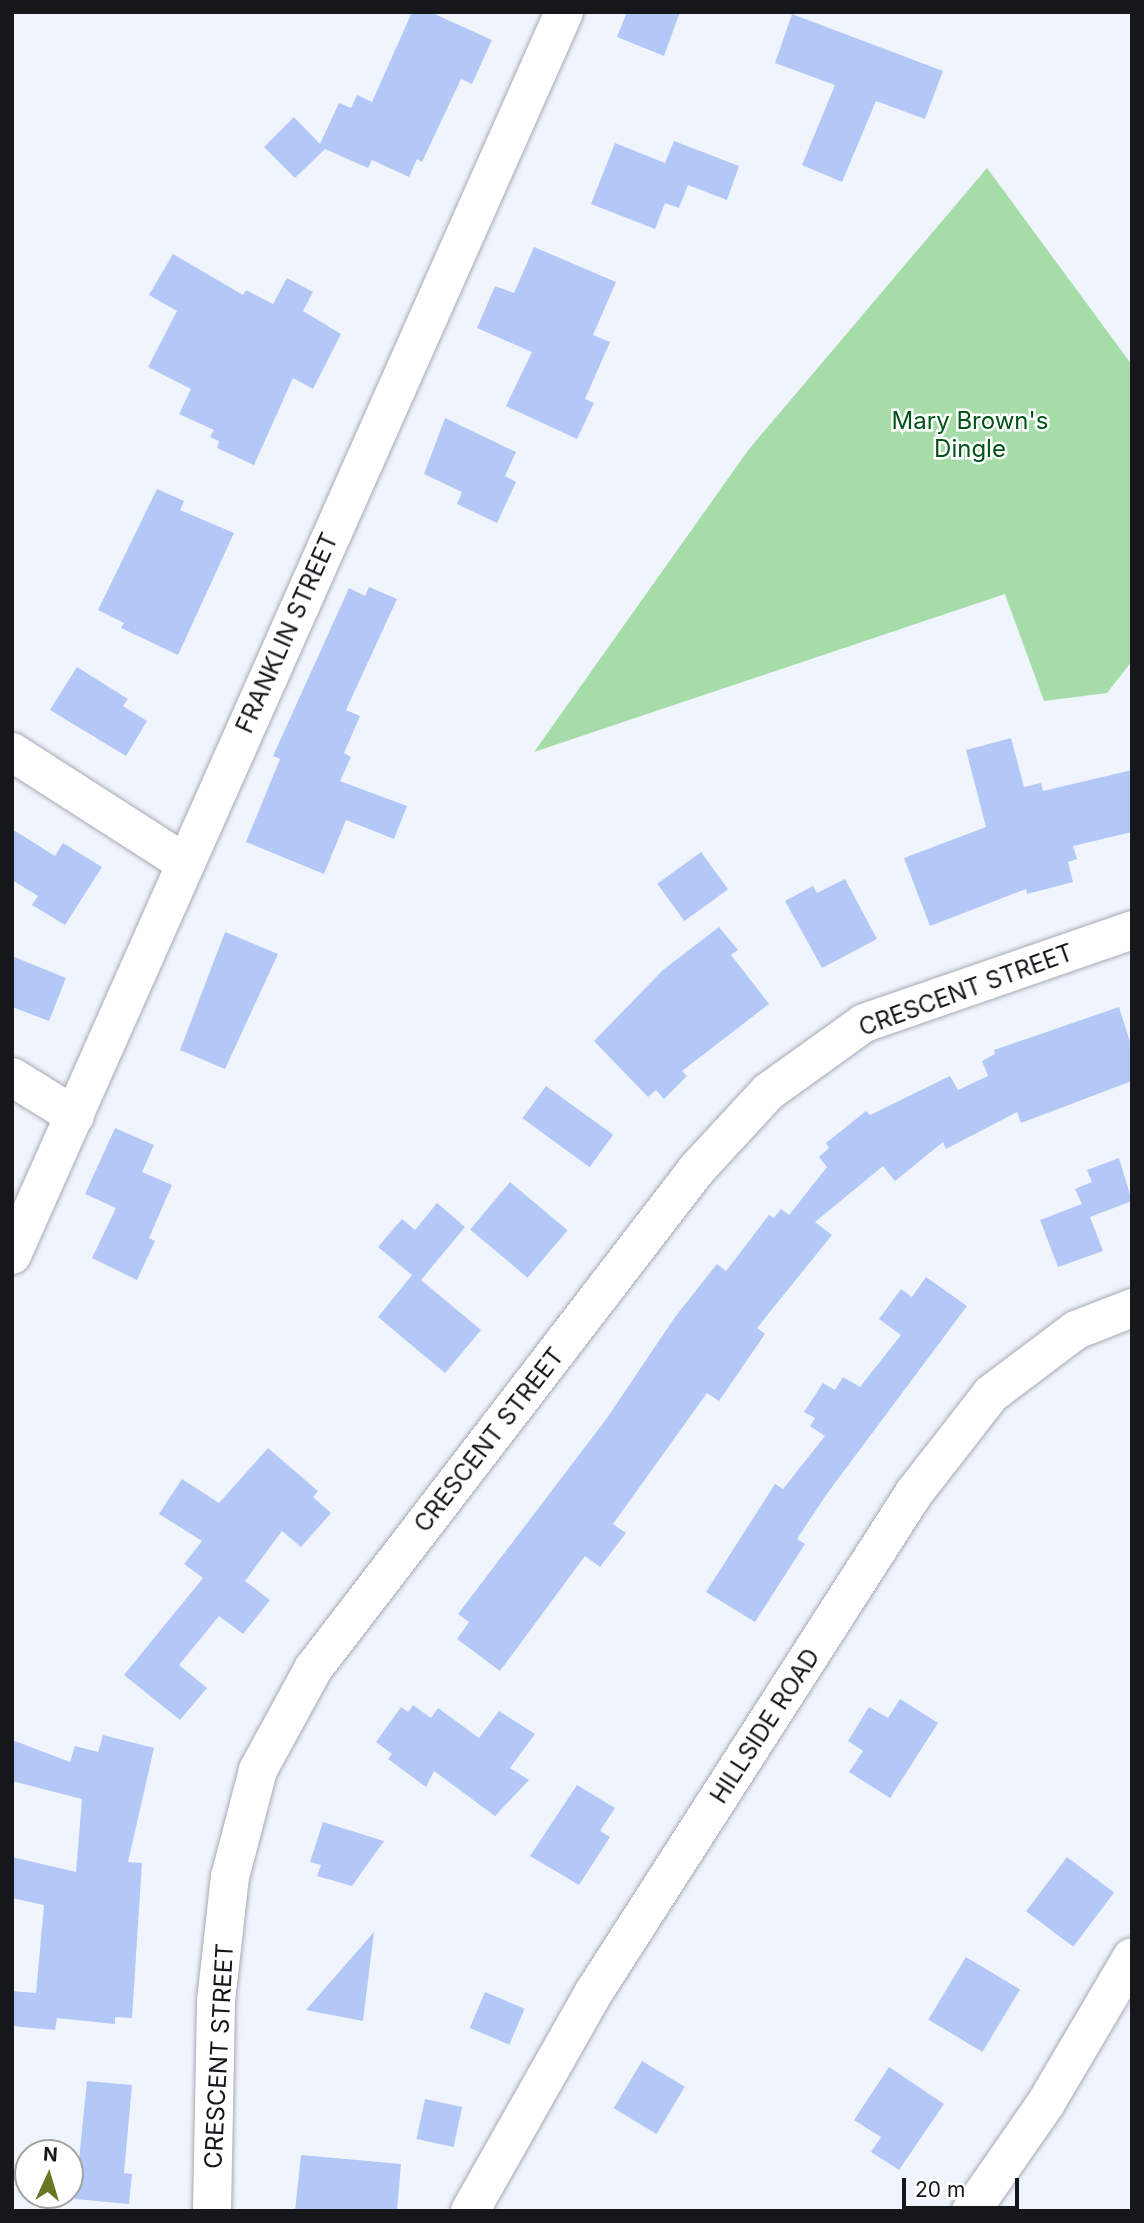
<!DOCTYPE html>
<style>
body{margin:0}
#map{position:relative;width:1144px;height:2223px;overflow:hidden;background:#f0f4fd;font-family:Inter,sans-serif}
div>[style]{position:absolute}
.green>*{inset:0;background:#a6dca8}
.building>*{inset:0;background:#b4c8f8;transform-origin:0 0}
.roads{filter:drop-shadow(0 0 2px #a6aab5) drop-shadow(0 0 2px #a6aab5)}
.minor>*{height:38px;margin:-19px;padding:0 19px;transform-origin:19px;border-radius:19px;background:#fff}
span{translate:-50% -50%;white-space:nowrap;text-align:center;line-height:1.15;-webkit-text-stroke:5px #fff;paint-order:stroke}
.park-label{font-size:24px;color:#015316}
.street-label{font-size:24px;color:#15171b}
.frame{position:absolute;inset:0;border:14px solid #15171b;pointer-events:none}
.north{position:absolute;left:14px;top:2139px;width:70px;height:70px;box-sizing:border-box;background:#fff;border:2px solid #a1a2a4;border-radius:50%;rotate:4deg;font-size:19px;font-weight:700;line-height:28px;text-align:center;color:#15171b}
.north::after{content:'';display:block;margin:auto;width:24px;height:32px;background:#6a7622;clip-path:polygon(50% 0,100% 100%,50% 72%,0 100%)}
.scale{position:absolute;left:902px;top:2178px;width:117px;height:32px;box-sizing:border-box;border:4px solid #15171b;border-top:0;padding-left:9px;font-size:21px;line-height:24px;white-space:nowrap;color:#15171b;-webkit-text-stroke:5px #fff;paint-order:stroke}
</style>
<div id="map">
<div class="green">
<div style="clip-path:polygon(987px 168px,1132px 365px,1132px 661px,1107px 693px,1044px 701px,1005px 594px,534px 752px,749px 449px)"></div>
</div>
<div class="building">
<div style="clip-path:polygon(412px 12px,430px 12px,492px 40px,472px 84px,461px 79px,422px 162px,417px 159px,409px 177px,372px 160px,368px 168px,325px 149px,295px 178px,264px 147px,294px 117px,320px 144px,339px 103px,351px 108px,357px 95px,372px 102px)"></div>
<div style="clip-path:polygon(627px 12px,680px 12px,664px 56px,617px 37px)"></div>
<div style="clip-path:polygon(792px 14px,943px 71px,925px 119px,876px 101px,842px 182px,802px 165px,835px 85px,775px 63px)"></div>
<div style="clip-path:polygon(674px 141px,739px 166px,727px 200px,688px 185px,679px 208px,665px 203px,655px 229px,591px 204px,615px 143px,665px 163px)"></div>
<div style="clip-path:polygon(534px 247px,616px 282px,593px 335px,610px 342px,585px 399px,594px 403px,577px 439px,506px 406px,532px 352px,477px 328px,495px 286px,514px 293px)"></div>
<div style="clip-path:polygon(173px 254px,243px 295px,246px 290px,273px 304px,287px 278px,313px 292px,303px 311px,341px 334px,313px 389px,293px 378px,254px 465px,217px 448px,219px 441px,210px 437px,214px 430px,179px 414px,191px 389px,148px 367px,177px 311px,149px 295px)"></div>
<div style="clip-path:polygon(445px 418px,516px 452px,505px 476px,516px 482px,497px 523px,457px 504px,462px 492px,424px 474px)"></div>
<div style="clip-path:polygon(157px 489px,184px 501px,180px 510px,234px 533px,178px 655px,121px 628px,124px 623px,98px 610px)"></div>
<div style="clip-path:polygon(369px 587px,397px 599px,346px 710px,360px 716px,344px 753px,351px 757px,340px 781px,407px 806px,394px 839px,346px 820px,324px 874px,246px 842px,280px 759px,273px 756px,349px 588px,365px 596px)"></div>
<div style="clip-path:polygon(77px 667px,128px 699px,123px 706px,147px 721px,126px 756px,50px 710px)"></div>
<div style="clip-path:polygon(1011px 738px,1024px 787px,1041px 783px,1043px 791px,1132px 770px,1132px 832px,1073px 846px,1077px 859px,1068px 862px,1073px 882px,1027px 894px,1026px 889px,930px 926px,904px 858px,986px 827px,966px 750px)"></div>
<div style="clip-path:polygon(12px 829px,55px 856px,63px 843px,102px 867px,65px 925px,32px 905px,38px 896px,12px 880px)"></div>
<div style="left:701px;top:852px;width:46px;height:54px;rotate:54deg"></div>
<div style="clip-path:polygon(845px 879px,877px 939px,822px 968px,785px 901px,813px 886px,817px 893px)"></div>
<div style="clip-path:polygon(719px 927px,738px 950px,731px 955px,769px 1004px,682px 1071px,687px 1076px,664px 1099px,656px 1090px,648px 1097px,594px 1041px,663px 970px)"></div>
<div style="clip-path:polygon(225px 932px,278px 954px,225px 1069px,180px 1050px)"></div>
<div style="clip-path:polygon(12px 956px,66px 978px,49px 1021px,12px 1007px)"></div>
<div style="clip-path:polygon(1119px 1007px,1132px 1048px,1132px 1081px,1021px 1123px,1017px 1112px,946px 1149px,943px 1142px,895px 1181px,883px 1166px,815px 1222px,832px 1235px,757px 1328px,765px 1334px,719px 1401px,707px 1393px,613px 1524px,626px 1533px,600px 1567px,585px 1556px,500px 1671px,457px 1639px,469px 1622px,458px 1614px,607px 1418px,675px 1317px,717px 1264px,726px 1271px,769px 1215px,774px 1218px,781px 1209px,789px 1215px,827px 1167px,819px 1157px,829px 1148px,826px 1143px,866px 1111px,870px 1115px,950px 1076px,958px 1090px,988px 1076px,982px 1061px,995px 1054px,994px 1050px)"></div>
<div style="left:546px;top:1086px;width:83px;height:40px;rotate:36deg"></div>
<div style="clip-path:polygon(115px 1128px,154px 1145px,142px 1172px,172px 1185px,149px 1238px,155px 1241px,137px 1280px,92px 1258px,116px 1208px,85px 1194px)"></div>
<div style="clip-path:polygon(1119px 1158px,1132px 1201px,1090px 1217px,1103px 1251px,1058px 1267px,1040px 1220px,1082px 1204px,1075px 1189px,1092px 1182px,1087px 1170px)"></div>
<div style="left:510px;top:1182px;width:75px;height:62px;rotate:40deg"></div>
<div style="clip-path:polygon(437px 1203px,465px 1227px,421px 1280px,481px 1330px,445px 1373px,378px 1317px,412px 1275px,378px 1247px,402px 1219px,415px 1230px)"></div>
<div style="clip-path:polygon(926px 1277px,967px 1306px,826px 1495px,797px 1539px,805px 1544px,755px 1622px,706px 1592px,775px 1484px,783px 1489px,825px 1436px,810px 1426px,815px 1418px,804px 1412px,823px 1383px,835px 1390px,843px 1377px,860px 1387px,901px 1335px,879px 1319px,901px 1289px,912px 1297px)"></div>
<div style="clip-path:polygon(268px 1448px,318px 1491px,313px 1497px,331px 1513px,301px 1547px,282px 1531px,245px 1581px,270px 1600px,243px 1634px,219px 1616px,179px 1665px,207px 1688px,180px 1720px,124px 1675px,203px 1578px,184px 1564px,202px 1541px,159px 1514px,182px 1479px,219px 1503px)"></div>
<div style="clip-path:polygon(900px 1699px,938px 1723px,890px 1798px,849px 1772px,863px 1751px,848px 1741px,869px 1707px,888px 1718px)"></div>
<div style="clip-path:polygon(413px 1705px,431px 1718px,438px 1708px,479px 1738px,499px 1711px,535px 1734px,510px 1768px,529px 1780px,495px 1816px,434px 1771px,426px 1787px,388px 1759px,392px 1754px,376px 1742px,401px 1707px,408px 1712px)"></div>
<div style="clip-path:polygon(103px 1735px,154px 1748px,128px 1862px,142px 1863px,132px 2018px,115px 2017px,115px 2024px,57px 2018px,55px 2030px,12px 2026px,12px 1991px,36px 1993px,44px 1905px,12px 1898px,12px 1857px,76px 1872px,82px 1799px,12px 1781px,12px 1740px,70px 1762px,75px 1746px,98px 1752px)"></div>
<div style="clip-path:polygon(577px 1785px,615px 1808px,600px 1831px,610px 1837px,579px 1885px,530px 1856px)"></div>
<div style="clip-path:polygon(323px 1822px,384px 1841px,352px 1886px,317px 1876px,321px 1865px,310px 1862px)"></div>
<div style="left:1067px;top:1857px;width:59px;height:68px;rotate:37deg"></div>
<div style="clip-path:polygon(374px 1932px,363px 2021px,306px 2010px)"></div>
<div style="left:966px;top:1957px;width:63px;height:73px;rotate:31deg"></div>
<div style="left:485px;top:1992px;width:43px;height:39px;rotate:23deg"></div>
<div style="left:642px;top:2061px;width:50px;height:55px;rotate:31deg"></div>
<div style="clip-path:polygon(889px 2067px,944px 2104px,899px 2170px,871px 2152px,881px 2137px,854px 2120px)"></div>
<div style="clip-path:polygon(87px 2081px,132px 2085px,124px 2173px,132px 2174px,129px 2204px,75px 2199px)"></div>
<div style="left:425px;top:2099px;width:38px;height:41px;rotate:12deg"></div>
<div style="clip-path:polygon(301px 2155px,401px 2164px,397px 2211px,295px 2211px)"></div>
</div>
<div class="roads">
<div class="minor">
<div style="left:12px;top:752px;width:206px;rotate:32.7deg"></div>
<div style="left:12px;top:1077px;width:74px;rotate:31.8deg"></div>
<div style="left:12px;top:1255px;width:1360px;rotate:-66.05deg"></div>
<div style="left:212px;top:2211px;width:210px;rotate:-88.9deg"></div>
<div style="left:216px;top:2001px;width:125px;rotate:-83.6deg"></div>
<div style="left:230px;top:1877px;width:111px;rotate:-75.3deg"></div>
<div style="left:258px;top:1770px;width:115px;rotate:-61.4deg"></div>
<div style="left:313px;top:1669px;width:630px;rotate:-52.48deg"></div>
<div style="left:697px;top:1169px;width:105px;rotate:-47.3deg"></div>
<div style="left:768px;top:1092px;width:118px;rotate:-35.7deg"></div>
<div style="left:864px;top:1023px;width:284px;rotate:-19.1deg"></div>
<div style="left:470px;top:2211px;width:252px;rotate:-60.5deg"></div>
<div style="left:594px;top:1992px;width:593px;rotate:-57.33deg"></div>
<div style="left:914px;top:1493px;width:125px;rotate:-52.1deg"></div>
<div style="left:991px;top:1394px;width:106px;rotate:-37deg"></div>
<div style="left:1076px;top:1330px;width:60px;rotate:-21.4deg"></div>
<div style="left:971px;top:2211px;width:131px;rotate:-55.2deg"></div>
<div style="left:1046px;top:2103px;width:169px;rotate:-59.5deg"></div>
</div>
</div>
<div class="park-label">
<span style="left:970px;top:435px">Mary Brown's<br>Dingle</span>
</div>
<div class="street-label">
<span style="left:287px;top:633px;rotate:-66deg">FRANKLIN STREET</span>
<span style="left:966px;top:990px;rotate:-20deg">CRESCENT STREET</span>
<span style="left:489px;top:1440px;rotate:-52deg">CRESCENT STREET</span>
<span style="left:765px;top:1726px;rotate:-57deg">HILLSIDE ROAD</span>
<span style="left:219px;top:2056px;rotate:-87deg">CRESCENT STREET</span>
</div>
<div class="frame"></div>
<div class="north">N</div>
<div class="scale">20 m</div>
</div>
